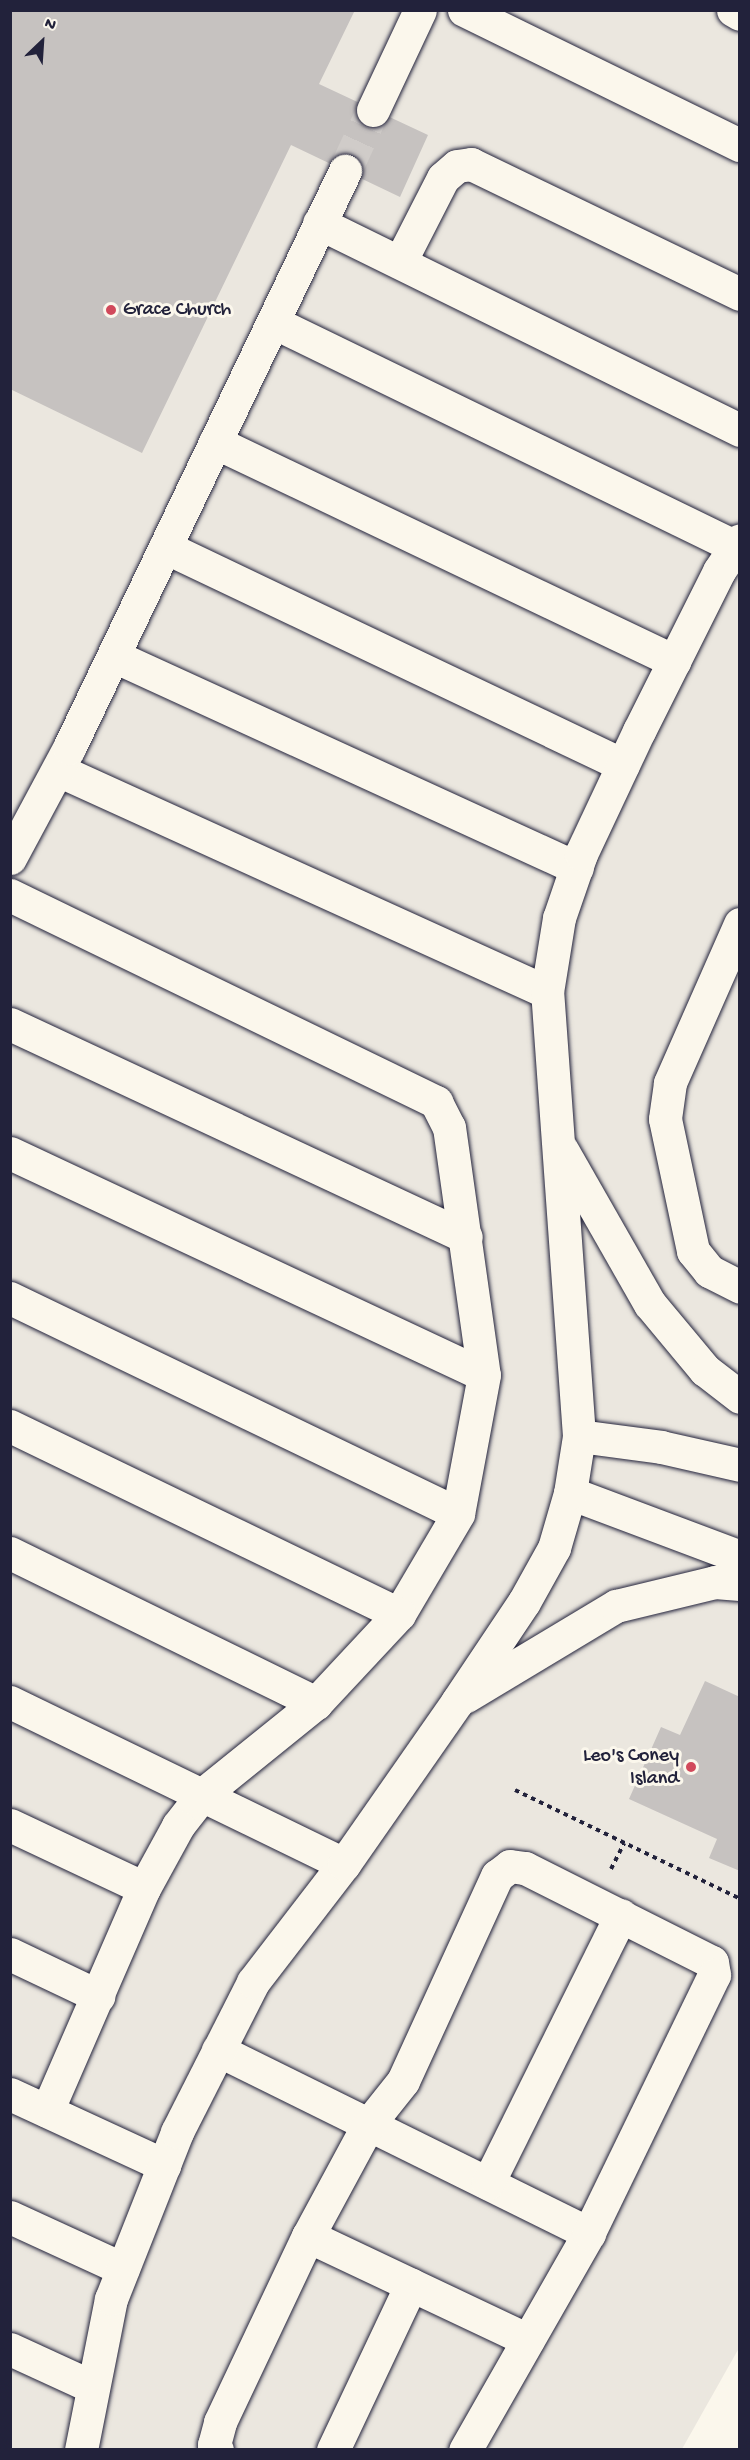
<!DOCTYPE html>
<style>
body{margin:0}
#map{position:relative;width:750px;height:2460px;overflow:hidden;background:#fbf7ec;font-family:"Gochi Hand",sans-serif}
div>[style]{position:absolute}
.built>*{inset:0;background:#ebe7df}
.building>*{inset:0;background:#c6c2c0}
.minor-tunnel>*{height:33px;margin-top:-16.5px;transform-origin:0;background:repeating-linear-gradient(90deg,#d0ccc9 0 33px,transparent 0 49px)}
.path>*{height:4px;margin-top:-2px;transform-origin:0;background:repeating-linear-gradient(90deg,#22223b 0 4.5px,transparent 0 9px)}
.roads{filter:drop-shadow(0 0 2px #22223b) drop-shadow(0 0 2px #22223b)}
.minor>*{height:33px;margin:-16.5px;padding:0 16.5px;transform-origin:16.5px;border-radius:16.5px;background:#fbf7ec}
.dots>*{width:16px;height:16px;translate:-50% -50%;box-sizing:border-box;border:3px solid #fbf7ec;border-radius:50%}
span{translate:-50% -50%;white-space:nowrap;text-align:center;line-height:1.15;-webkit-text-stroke:6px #fbf7ec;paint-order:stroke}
.poi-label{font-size:20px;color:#22223b}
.left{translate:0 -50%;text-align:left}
.right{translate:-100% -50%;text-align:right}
.frame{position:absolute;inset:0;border:12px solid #22223b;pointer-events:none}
.north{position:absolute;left:12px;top:12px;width:60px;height:60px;-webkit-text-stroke:4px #fbf7ec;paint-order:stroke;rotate:25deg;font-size:16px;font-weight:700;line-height:24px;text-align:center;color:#22223b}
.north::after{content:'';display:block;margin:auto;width:21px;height:27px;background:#22223b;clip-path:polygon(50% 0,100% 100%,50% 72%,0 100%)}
</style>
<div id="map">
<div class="built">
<div style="clip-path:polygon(11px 11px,739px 11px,739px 2348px,682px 2449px,11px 2450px)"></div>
</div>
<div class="building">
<div style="clip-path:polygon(10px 10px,355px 10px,319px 84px,428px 135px,400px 197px,291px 145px,142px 453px,10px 389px)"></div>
<div style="clip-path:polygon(705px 1681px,740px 1697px,740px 1871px,709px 1858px,717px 1839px,629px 1799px,661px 1727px,680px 1735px)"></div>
</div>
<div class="minor-tunnel">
<div style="left:345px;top:171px;width:67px;rotate:-65.3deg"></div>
</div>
<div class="path">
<div style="left:515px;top:1790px;width:250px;rotate:25.8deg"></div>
<div style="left:611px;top:1869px;width:29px;rotate:-63deg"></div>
</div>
<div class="roads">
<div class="minor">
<div style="left:464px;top:10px;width:307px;rotate:26.1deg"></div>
<div style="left:733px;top:10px;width:8px;rotate:30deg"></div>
<div style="left:373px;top:110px;width:110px;rotate:-64.8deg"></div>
<div style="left:319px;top:223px;width:469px;rotate:26.2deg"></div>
<div style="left:400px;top:262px;width:94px;rotate:-62.9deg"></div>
<div style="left:443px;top:178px;width:18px;rotate:-41deg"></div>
<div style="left:457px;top:166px;width:14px;rotate:-8deg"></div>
<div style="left:471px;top:164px;width:299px;rotate:25.8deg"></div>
<div style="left:273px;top:322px;width:519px;rotate:25.92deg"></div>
<div style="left:215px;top:442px;width:509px;rotate:25.51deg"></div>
<div style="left:165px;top:547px;width:507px;rotate:25.45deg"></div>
<div style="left:114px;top:656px;width:509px;rotate:24.6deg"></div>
<div style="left:58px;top:770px;width:537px;rotate:24.42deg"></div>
<div style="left:10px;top:858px;width:125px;rotate:-61.8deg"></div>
<div style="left:69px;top:748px;width:640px;rotate:-64.44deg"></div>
<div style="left:10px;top:895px;width:474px;rotate:25.9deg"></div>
<div style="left:436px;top:1102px;width:28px;rotate:63deg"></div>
<div style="left:449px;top:1127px;width:250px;rotate:82deg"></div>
<div style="left:484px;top:1375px;width:141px;rotate:100.6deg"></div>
<div style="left:458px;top:1514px;width:116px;rotate:120.5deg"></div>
<div style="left:399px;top:1614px;width:122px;rotate:133deg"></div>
<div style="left:316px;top:1703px;width:146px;rotate:141.1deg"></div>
<div style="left:202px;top:1795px;width:39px;rotate:128deg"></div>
<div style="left:178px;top:1826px;width:71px;rotate:118.7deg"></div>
<div style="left:144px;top:1888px;width:243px;rotate:113.5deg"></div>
<div style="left:740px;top:924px;width:174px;rotate:113.8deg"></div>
<div style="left:670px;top:1083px;width:36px;rotate:98deg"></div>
<div style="left:665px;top:1119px;width:135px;rotate:78deg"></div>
<div style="left:693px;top:1251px;width:26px;rotate:51deg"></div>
<div style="left:709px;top:1271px;width:35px;rotate:27deg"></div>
<div style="left:10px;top:1024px;width:503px;rotate:25.04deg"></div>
<div style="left:562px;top:1150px;width:177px;rotate:60.3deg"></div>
<div style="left:650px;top:1304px;width:86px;rotate:50.2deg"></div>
<div style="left:705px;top:1370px;width:44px;rotate:37.6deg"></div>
<div style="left:10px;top:1153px;width:523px;rotate:25.1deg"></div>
<div style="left:10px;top:1298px;width:497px;rotate:25.7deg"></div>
<div style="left:10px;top:1426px;width:432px;rotate:25.8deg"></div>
<div style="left:579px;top:1436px;width:83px;rotate:7.6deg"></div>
<div style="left:661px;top:1447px;width:81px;rotate:12.8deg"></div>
<div style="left:570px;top:1493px;width:182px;rotate:20.6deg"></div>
<div style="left:10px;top:1553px;width:341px;rotate:26.1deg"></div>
<div style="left:466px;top:1696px;width:175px;rotate:-31deg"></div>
<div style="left:616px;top:1606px;width:102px;rotate:-13.6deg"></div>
<div style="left:715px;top:1582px;width:25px;rotate:5deg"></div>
<div style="left:10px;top:1702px;width:371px;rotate:25.9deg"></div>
<div style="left:10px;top:1825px;width:148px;rotate:25.2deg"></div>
<div style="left:10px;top:1954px;width:98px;rotate:25.5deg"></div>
<div style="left:218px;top:2050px;width:414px;rotate:26.3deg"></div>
<div style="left:589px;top:2233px;width:250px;rotate:119.7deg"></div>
<div style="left:10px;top:2094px;width:170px;rotate:24.8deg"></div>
<div style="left:488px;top:2183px;width:299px;rotate:-63.6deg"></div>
<div style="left:10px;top:2217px;width:124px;rotate:24.7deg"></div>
<div style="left:308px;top:2236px;width:243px;rotate:25.3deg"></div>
<div style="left:10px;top:2349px;width:91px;rotate:24.6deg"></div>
<div style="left:81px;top:2450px;width:154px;rotate:-78.8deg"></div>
<div style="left:111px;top:2299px;width:180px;rotate:-68.4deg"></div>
<div style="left:177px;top:2132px;width:168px;rotate:-63.1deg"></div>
<div style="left:253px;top:1982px;width:149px;rotate:-52.4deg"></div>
<div style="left:344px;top:1864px;width:198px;rotate:-55.1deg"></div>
<div style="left:457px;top:1702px;width:120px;rotate:-56.2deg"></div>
<div style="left:524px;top:1602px;width:62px;rotate:-60.9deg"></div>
<div style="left:554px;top:1548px;width:57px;rotate:-73.8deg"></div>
<div style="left:570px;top:1493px;width:58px;rotate:-81deg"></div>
<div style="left:579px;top:1436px;width:445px;rotate:-94.1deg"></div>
<div style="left:547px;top:992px;width:75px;rotate:-80.8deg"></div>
<div style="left:559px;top:918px;width:68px;rotate:-71deg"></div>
<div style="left:581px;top:854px;width:136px;rotate:-64.8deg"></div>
<div style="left:639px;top:731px;width:179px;rotate:-63.4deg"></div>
<div style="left:719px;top:571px;width:37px;rotate:-56deg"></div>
<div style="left:217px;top:2450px;width:6px;rotate:-121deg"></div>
<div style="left:214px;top:2445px;width:24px;rotate:-75deg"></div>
<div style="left:220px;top:2422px;width:206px;rotate:-64.7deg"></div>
<div style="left:308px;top:2236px;width:126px;rotate:-61.6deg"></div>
<div style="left:368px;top:2125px;width:56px;rotate:-51.5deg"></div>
<div style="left:403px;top:2081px;width:226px;rotate:-65.4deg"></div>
<div style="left:497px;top:1876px;width:16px;rotate:-38deg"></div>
<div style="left:510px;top:1866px;width:15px;rotate:8deg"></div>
<div style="left:525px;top:1868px;width:209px;rotate:26.7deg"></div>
<div style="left:712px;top:1962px;width:13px;rotate:81deg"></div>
<div style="left:714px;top:1975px;width:287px;rotate:115.9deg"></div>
<div style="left:333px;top:2450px;width:183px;rotate:-64.7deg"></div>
</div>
</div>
<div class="dots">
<div style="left:111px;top:310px;background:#d1495b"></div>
<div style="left:691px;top:1767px;background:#d1495b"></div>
</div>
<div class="poi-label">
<span class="left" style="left:123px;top:310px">Grace Church</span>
<span class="right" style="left:679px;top:1768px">Leo's Coney<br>Island</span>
</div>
<div class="frame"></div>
<div class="north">N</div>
</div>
